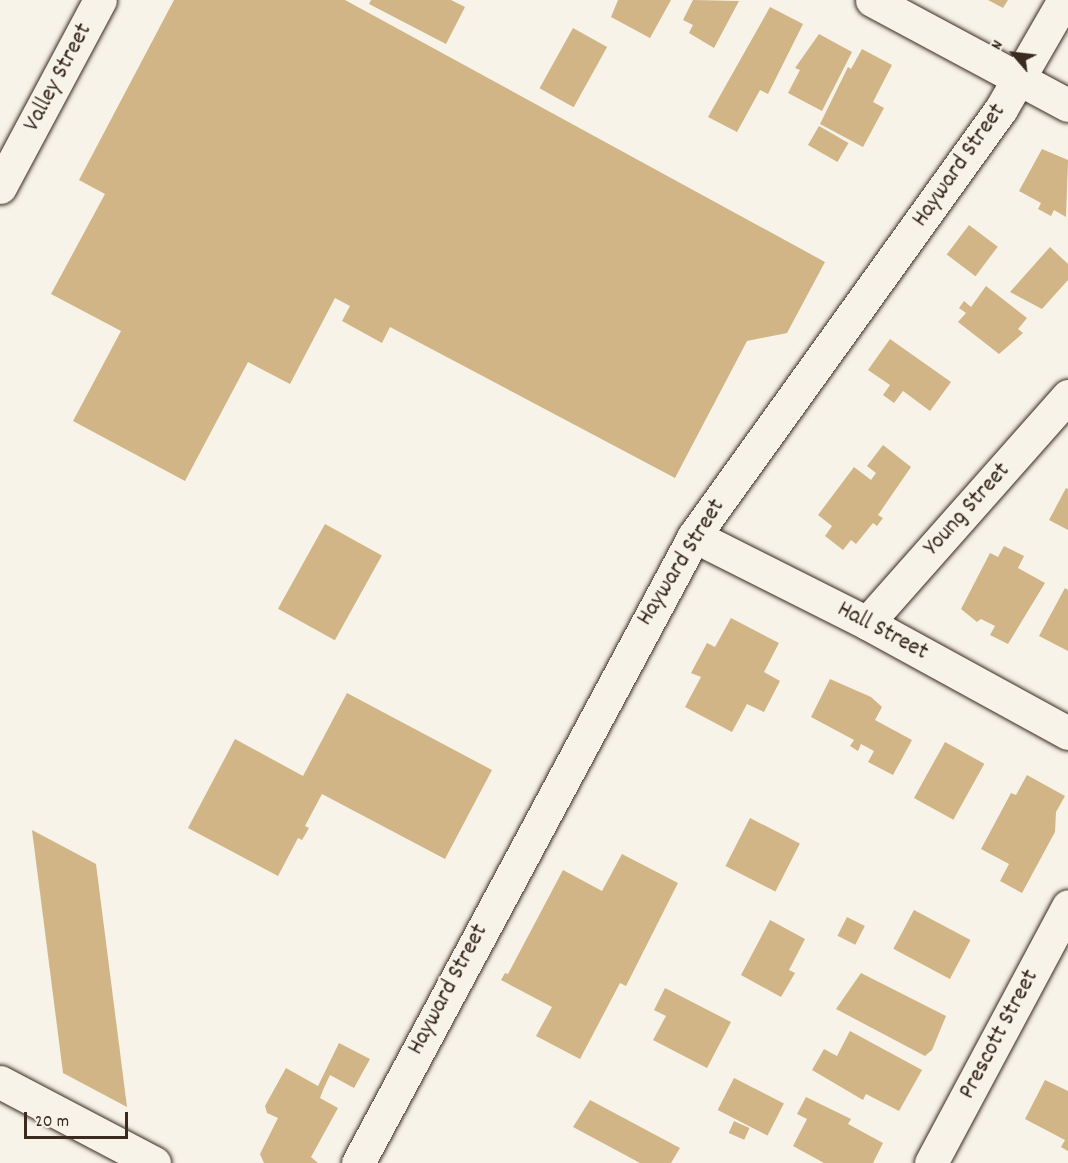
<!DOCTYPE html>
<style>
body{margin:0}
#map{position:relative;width:1068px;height:1163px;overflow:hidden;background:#f7f3e8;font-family:Dekko,sans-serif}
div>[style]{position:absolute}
.building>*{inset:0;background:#d1b586;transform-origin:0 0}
.roads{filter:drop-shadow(0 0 2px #3b2a1e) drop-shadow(0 0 2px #3b2a1e)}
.minor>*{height:33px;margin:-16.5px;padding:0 16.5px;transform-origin:16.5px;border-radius:16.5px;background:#f7f3e8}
.major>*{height:33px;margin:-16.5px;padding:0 16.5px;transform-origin:16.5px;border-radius:16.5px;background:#f7f3e8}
span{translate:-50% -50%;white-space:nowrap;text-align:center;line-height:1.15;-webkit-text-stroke:5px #f7f3e8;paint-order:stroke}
.street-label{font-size:24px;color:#3b2a1e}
.north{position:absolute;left:984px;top:24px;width:60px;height:60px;-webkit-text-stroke:4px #f7f3e8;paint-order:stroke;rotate:298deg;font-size:16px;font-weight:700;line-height:24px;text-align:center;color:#3b2a1e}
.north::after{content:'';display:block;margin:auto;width:21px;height:27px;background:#3b2a1e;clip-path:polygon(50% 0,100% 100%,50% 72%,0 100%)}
.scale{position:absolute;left:24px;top:1112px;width:104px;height:27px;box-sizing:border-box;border:3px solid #3b2a1e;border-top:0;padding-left:8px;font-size:18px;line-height:21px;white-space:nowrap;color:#3b2a1e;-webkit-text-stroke:4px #f7f3e8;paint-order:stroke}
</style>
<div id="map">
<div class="building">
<div style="clip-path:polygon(174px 0,345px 0,825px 262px,787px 333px,747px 341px,675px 478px,390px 327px,382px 343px,342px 321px,350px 306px,335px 298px,290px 384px,248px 362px,185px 481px,73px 421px,121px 331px,51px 294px,105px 194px,79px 180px)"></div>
<div style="clip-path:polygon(371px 0,451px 0,465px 7px,446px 44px,369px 4px)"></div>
<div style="clip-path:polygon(618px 0,671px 0,650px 38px,611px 17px)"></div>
<div style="clip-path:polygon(693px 0,739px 1px,714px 48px,689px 33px,693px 25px,683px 20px)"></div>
<div style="clip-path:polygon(988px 0,1008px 0,1003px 8px)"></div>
<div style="clip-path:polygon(770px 7px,803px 24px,768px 94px,760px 90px,737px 132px,708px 117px)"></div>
<div style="left:573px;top:28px;width:39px;height:69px;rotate:29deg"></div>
<div style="clip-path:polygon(819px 34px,852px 52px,822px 111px,788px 93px,800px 70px,795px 68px)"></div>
<div style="clip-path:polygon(862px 49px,892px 65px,873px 102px,884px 108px,863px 147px,820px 124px,848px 67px,851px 69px)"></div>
<div style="left:819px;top:126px;width:34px;height:22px;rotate:30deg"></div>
<div style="clip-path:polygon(1042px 149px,1068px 160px,1066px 217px,1054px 210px,1051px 216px,1038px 209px,1041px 203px,1019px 191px)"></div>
<div style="left:969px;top:225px;width:36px;height:37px;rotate:37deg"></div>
<div style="clip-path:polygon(1050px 247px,1068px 264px,1068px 280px,1042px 309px,1010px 292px)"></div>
<div style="clip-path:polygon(986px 286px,1027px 318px,1018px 329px,1023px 333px,999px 354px,958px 322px,966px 313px,959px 308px,964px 301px,971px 307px)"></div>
<div style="clip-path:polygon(890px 339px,951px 382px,930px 411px,903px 391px,894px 403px,883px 395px,890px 385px,868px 370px)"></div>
<div style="clip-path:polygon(883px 445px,911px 467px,878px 515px,883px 518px,877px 526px,873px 523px,856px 544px,851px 540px,843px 550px,825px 536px,832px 526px,818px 515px,854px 467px,871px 480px,876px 473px,867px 466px)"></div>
<div style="clip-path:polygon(1066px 488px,1068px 489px,1068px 530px,1049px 520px)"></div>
<div style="left:325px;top:524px;width:65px;height:97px;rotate:29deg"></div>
<div style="clip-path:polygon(1004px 546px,1024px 556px,1018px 568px,1045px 583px,1008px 644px,990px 635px,995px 626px,981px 619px,977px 622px,961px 609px,990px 553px,998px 557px)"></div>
<div style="clip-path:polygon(1065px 588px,1068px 590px,1068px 651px,1039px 636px)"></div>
<div style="clip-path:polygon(731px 618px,779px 643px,764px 672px,780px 681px,764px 712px,747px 704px,732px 732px,685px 707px,701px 677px,691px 673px,707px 643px,715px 647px)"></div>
<div style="clip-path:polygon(830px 679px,871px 697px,882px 707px,875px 720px,912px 740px,893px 775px,868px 762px,874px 751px,861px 744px,858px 751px,850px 746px,854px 740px,811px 717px)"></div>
<div style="clip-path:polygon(347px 693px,492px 770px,445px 859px,322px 794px,305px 826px,309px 828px,302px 840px,298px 838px,278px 876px,188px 828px,235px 739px,303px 776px)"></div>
<div style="left:945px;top:742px;width:45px;height:64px;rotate:29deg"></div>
<div style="clip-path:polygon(1027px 775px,1065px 796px,1056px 812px,1055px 832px,1022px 893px,1000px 881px,1009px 864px,981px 849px,1011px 793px,1016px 795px)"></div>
<div style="left:750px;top:818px;width:56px;height:54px;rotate:27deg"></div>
<div style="clip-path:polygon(32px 830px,96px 864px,127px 1107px,63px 1073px)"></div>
<div style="clip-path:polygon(622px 854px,678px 883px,626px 986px,620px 983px,580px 1059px,536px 1036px,552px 1007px,501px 980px,505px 973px,508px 974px,563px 870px,602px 891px)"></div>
<div style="left:914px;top:910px;width:64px;height:44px;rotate:28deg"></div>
<div style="left:847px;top:917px;width:20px;height:21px;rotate:27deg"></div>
<div style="clip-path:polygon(770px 920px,805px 939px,789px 970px,795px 973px,781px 997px,741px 975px)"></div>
<div style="clip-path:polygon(861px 973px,946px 1016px,932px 1050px,925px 1056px,836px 1009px)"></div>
<div style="clip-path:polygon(665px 988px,731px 1022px,707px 1068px,653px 1040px,666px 1016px,654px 1010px)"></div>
<div style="clip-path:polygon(850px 1031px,922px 1070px,899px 1111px,866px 1094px,863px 1100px,812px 1070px,824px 1049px,837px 1056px)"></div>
<div style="clip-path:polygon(339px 1043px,370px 1059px,354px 1088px,330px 1075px,323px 1090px,320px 1098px,338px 1108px,311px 1157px,318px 1163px,264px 1163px,260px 1154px,278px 1118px,267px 1113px,265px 1106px,286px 1068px,318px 1086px)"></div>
<div style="left:734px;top:1078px;width:56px;height:36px;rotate:27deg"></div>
<div style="clip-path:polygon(1045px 1080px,1068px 1091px,1068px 1151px,1061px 1147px,1065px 1140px,1025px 1119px)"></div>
<div style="clip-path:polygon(806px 1097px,851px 1119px,848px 1124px,883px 1143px,873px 1163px,824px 1163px,793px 1146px,807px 1119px,797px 1114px)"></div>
<div style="clip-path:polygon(590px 1100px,680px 1148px,671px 1163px,640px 1163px,573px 1127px)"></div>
<div style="left:734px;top:1121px;width:17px;height:13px;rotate:24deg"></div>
</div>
<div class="roads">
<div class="minor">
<div style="left:872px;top:0;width:222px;rotate:28.2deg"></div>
<div style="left:694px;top:536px;width:194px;rotate:26.7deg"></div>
<div style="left:867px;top:623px;width:229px;rotate:28.7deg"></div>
<div style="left:867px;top:623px;width:303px;rotate:-48.5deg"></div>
<div style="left:0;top:1082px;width:174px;rotate:27.7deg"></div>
<div style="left:358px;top:1163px;width:711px;rotate:-61.81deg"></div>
<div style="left:694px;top:536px;width:526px;rotate:-54.29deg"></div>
<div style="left:1001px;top:109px;width:126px;rotate:-60deg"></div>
<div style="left:931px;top:1163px;width:291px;rotate:-61.9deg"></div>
</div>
<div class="major">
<div style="left:0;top:187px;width:212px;rotate:-61.9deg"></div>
</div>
</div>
<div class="street-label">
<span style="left:59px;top:78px;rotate:-62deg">Valley Street</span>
<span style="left:960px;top:166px;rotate:-55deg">Hayward Street</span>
<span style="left:968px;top:510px;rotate:-48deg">Young Street</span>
<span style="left:682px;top:563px;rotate:-58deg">Hayward Street</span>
<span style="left:882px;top:632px;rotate:28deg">Hall Street</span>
<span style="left:449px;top:990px;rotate:-62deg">Hayward Street</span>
<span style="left:1000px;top:1035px;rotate:-62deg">Prescott Street</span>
</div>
<div class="north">N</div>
<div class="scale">20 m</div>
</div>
